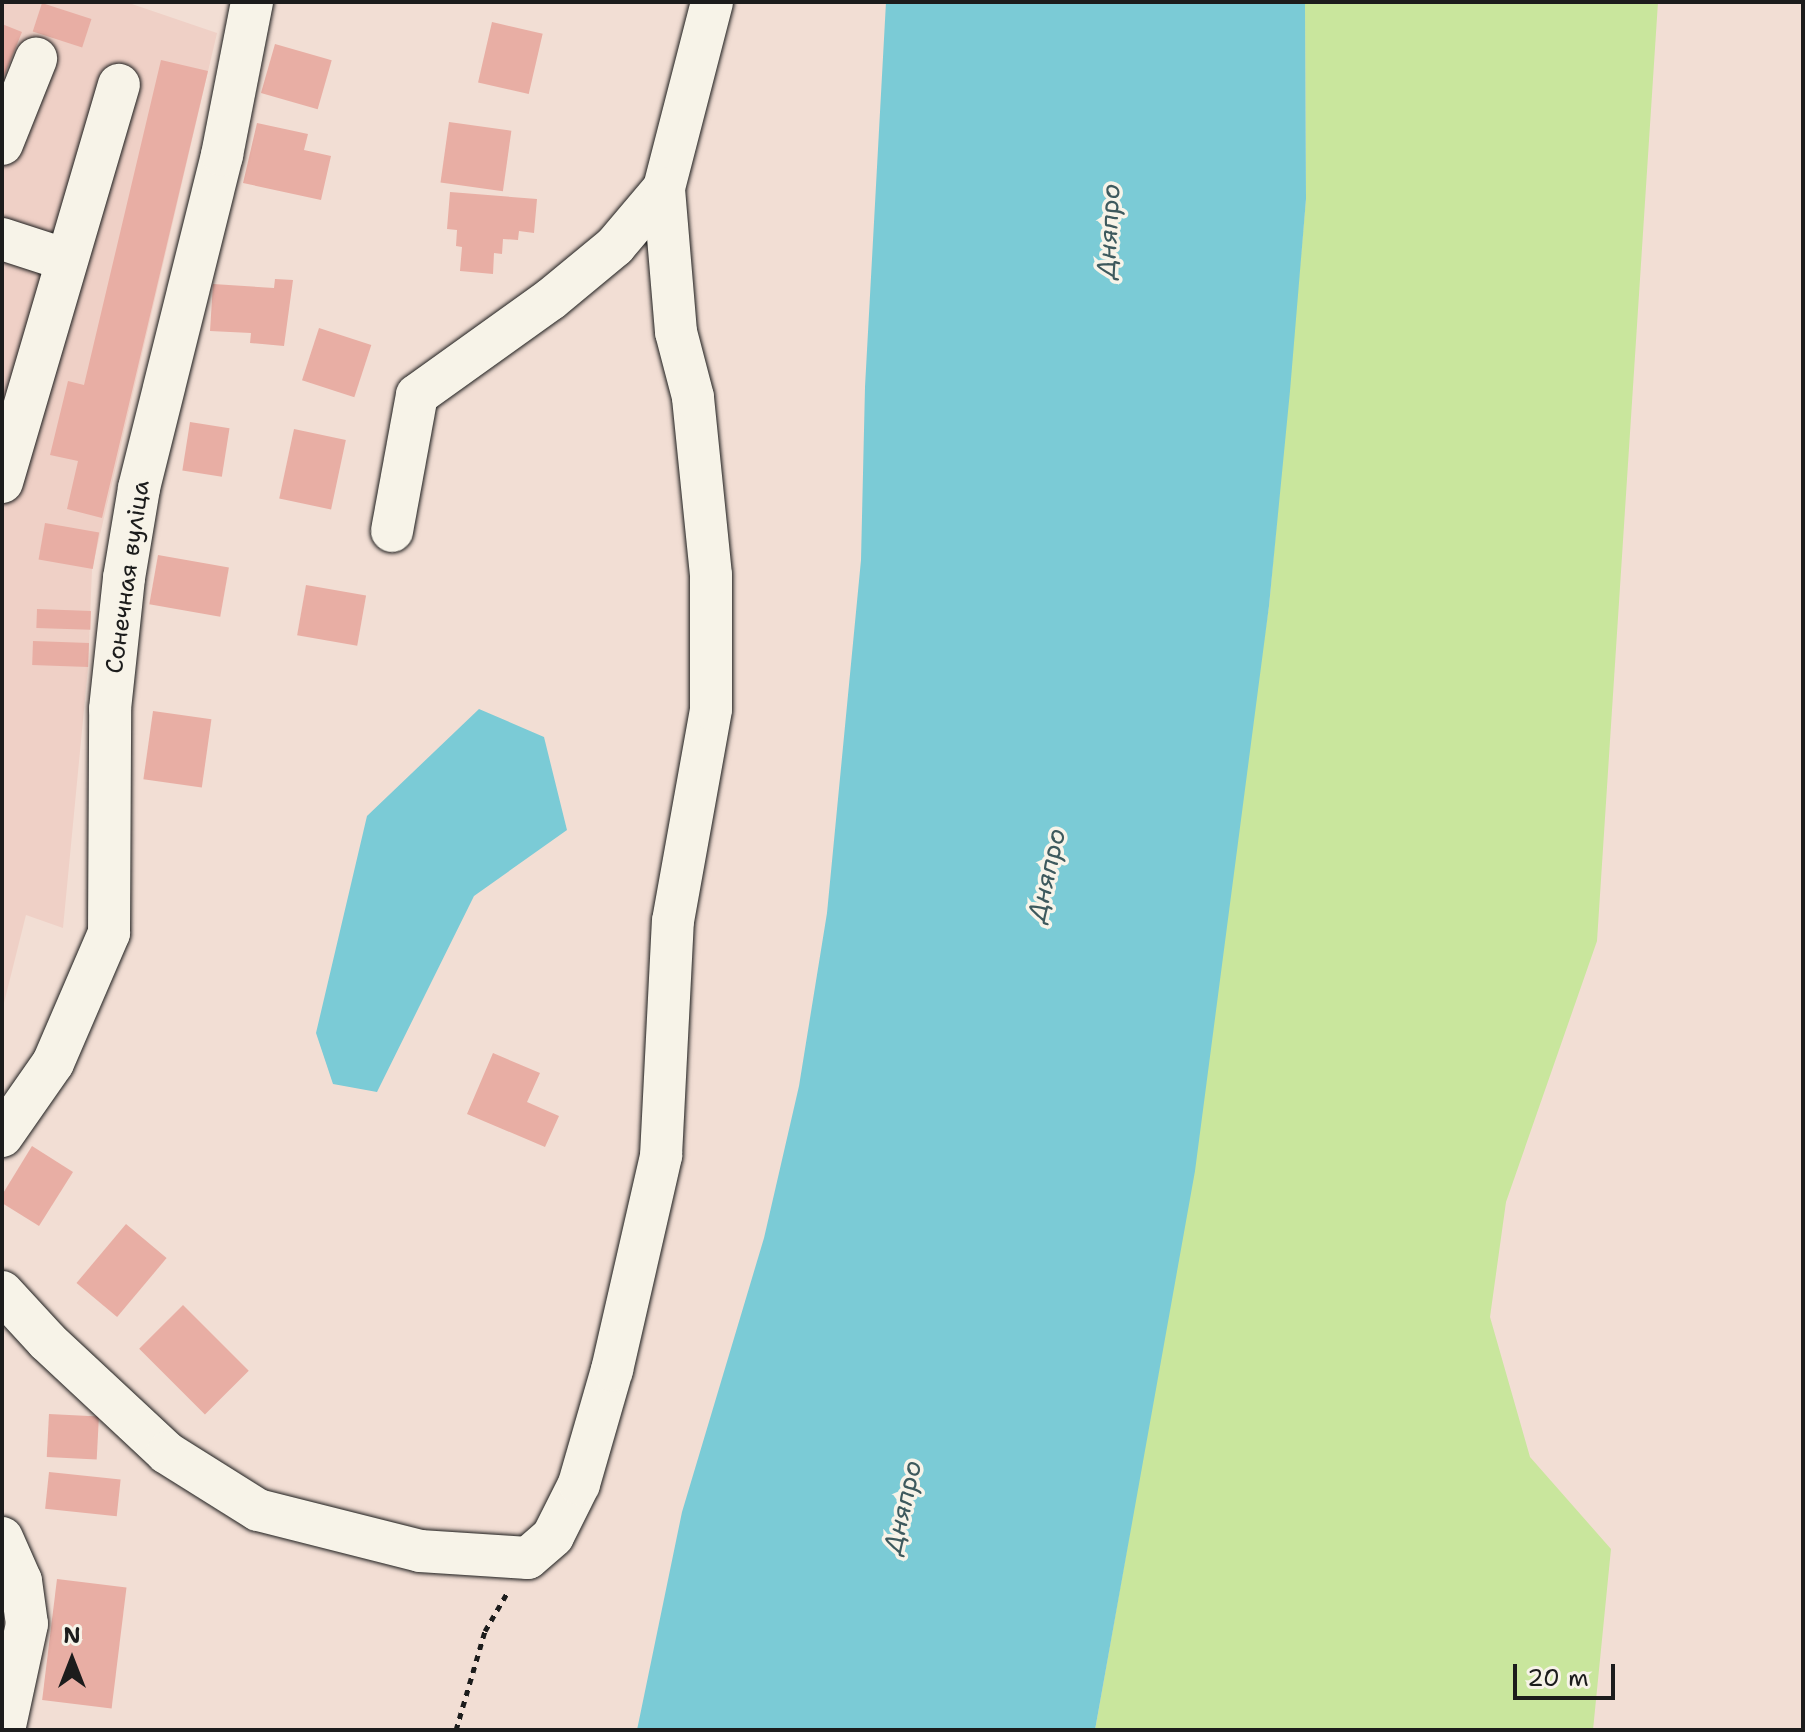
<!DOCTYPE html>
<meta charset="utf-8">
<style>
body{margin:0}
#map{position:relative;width:1805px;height:1732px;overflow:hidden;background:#f2ded4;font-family:"Shantell Sans",sans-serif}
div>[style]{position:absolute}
.built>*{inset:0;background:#efd0c6}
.green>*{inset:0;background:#c9e69d}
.water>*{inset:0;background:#7bcbd6}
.building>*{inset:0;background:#e8aea4;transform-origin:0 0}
.path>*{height:5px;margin-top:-2.5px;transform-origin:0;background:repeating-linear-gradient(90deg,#1c1c1c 0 6px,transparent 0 12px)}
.roads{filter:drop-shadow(0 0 2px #1c1c1c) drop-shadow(0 0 2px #1c1c1c)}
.minor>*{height:42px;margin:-21px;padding:0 21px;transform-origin:21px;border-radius:21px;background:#f7f3e8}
span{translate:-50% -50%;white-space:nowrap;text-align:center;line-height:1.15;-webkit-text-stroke:7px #f7f3e8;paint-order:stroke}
.street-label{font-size:24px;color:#1c1c1c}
.water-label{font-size:26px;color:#3d595d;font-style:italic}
.frame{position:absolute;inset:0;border:4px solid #1c1c1c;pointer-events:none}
.north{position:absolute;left:32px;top:1620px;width:80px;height:80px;-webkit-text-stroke:6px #f7f3e8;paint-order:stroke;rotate:0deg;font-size:22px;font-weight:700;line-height:32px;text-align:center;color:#1c1c1c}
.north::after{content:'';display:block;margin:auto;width:28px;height:36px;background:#1c1c1c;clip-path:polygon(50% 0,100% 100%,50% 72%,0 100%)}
.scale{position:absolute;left:1513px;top:1664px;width:102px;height:36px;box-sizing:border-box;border:4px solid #1c1c1c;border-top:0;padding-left:10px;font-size:24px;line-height:28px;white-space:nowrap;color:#1c1c1c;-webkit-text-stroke:6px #f7f3e8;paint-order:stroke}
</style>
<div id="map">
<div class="built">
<div style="clip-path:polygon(2px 2px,126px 2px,217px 33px,92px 569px,88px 668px,63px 928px,26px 915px,2px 1011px)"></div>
</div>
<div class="green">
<div style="clip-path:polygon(1305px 2px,1658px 2px,1597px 941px,1506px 1202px,1490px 1317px,1530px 1457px,1611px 1549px,1593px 1730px,1095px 1730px,1127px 1549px,1269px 606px,1306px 199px)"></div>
</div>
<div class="water">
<div style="clip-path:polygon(886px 2px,1305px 2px,1306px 199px,1290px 391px,1269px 606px,1195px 1171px,1095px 1730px,637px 1730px,682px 1512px,764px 1238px,799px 1086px,827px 913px,861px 560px,865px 387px)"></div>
<div style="clip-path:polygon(479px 709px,544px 737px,567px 830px,474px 896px,377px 1092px,333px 1084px,316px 1033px,367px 816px)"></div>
</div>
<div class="building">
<div style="left:42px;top:3px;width:52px;height:30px;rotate:18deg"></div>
<div style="left:492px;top:22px;width:52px;height:62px;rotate:13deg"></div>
<div style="clip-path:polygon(2px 24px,22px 32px,2px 81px)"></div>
<div style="left:275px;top:44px;width:59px;height:51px;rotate:16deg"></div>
<div style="clip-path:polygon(161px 60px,208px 71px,102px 518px,67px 509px,78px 461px,50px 455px,68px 381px,84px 385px)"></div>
<div style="left:449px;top:122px;width:63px;height:61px;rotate:8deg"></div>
<div style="clip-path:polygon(257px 123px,308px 134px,304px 150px,331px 156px,321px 200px,243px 183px)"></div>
<div style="clip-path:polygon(450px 192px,537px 199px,534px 233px,519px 231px,518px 240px,503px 239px,502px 254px,494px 253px,493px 274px,460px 271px,462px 247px,456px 246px,457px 230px,447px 229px)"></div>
<div style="clip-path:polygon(275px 279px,293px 280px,284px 346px,250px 343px,251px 333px,210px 331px,213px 284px,274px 288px)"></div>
<div style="left:319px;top:328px;width:55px;height:55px;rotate:18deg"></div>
<div style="left:190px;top:422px;width:40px;height:49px;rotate:9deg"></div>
<div style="left:294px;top:429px;width:53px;height:71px;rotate:12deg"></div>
<div style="left:45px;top:523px;width:55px;height:37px;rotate:10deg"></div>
<div style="left:158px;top:555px;width:72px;height:50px;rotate:10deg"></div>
<div style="left:306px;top:585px;width:61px;height:51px;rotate:10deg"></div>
<div style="left:37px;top:609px;width:54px;height:19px;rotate:2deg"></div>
<div style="left:33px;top:641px;width:56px;height:24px;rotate:2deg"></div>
<div style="left:153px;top:711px;width:59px;height:69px;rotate:8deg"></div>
<div style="clip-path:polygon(493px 1053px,540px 1073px,527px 1102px,559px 1116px,545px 1147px,467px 1114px)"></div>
<div style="clip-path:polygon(32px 1146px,73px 1172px,39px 1226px,2px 1203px,2px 1195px)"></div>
<div style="left:126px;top:1224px;width:53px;height:77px;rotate:40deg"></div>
<div style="left:183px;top:1305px;width:93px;height:62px;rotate:45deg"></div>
<div style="left:49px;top:1414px;width:50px;height:43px;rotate:3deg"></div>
<div style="left:49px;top:1472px;width:72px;height:37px;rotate:6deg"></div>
<div style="left:57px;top:1579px;width:70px;height:122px;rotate:7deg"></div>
</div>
<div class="path">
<div style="left:456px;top:1730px;width:103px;rotate:-73.7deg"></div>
<div style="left:485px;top:1631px;width:44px;rotate:-59.9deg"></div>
</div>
<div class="roads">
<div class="minor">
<div style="left:2px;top:144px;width:92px;rotate:-68.2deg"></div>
<div style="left:2px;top:239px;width:68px;rotate:17.9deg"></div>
<div style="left:2px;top:482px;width:414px;rotate:-73.6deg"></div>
<div style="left:392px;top:531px;width:138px;rotate:-79.6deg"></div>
<div style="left:417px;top:395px;width:165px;rotate:-35.6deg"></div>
<div style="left:551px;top:299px;width:83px;rotate:-39.6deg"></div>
<div style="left:615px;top:246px;width:76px;rotate:-49.8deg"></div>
<div style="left:664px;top:188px;width:192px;rotate:-75.5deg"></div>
<div style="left:2px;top:1136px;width:89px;rotate:-55.1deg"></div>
<div style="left:53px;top:1063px;width:142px;rotate:-66.7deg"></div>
<div style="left:109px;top:933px;width:224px;rotate:-89.7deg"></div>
<div style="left:110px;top:709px;width:132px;rotate:-83.9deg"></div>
<div style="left:124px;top:578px;width:91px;rotate:-80.5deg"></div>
<div style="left:139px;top:488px;width:343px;rotate:-76deg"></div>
<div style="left:222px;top:155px;width:156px;rotate:-78.9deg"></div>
<div style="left:2px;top:1292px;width:67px;rotate:47.4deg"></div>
<div style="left:47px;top:1341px;width:164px;rotate:43deg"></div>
<div style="left:167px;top:1453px;width:107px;rotate:32.1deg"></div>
<div style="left:258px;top:1510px;width:167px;rotate:14.2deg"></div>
<div style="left:420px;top:1551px;width:108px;rotate:3.7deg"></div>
<div style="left:528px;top:1558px;width:33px;rotate:-41deg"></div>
<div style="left:553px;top:1536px;width:58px;rotate:-63.4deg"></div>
<div style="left:579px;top:1484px;width:119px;rotate:-73.9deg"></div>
<div style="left:612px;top:1370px;width:220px;rotate:-77.1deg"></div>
<div style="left:661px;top:1156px;width:235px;rotate:-87.1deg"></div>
<div style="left:673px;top:921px;width:215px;rotate:-79.8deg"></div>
<div style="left:711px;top:709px;width:134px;rotate:-90deg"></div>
<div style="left:711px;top:575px;width:179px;rotate:-95.8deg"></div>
<div style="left:693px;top:397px;width:67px;rotate:-104.7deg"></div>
<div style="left:676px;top:332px;width:144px;rotate:-94.8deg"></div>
<div style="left:2px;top:1538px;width:47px;rotate:66.2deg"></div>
<div style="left:21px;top:1581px;width:43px;rotate:82.1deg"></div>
<div style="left:27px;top:1624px;width:108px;rotate:102.2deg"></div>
</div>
</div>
<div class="street-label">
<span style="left:128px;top:577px;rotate:-82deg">Сонечная вуліца</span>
</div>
<div class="water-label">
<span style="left:1108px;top:231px;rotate:-87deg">Дняпро</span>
<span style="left:1046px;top:875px;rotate:-77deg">Дняпро</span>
<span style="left:902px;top:1507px;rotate:-77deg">Дняпро</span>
</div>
<div class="frame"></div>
<div class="north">N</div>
<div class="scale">20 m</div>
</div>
